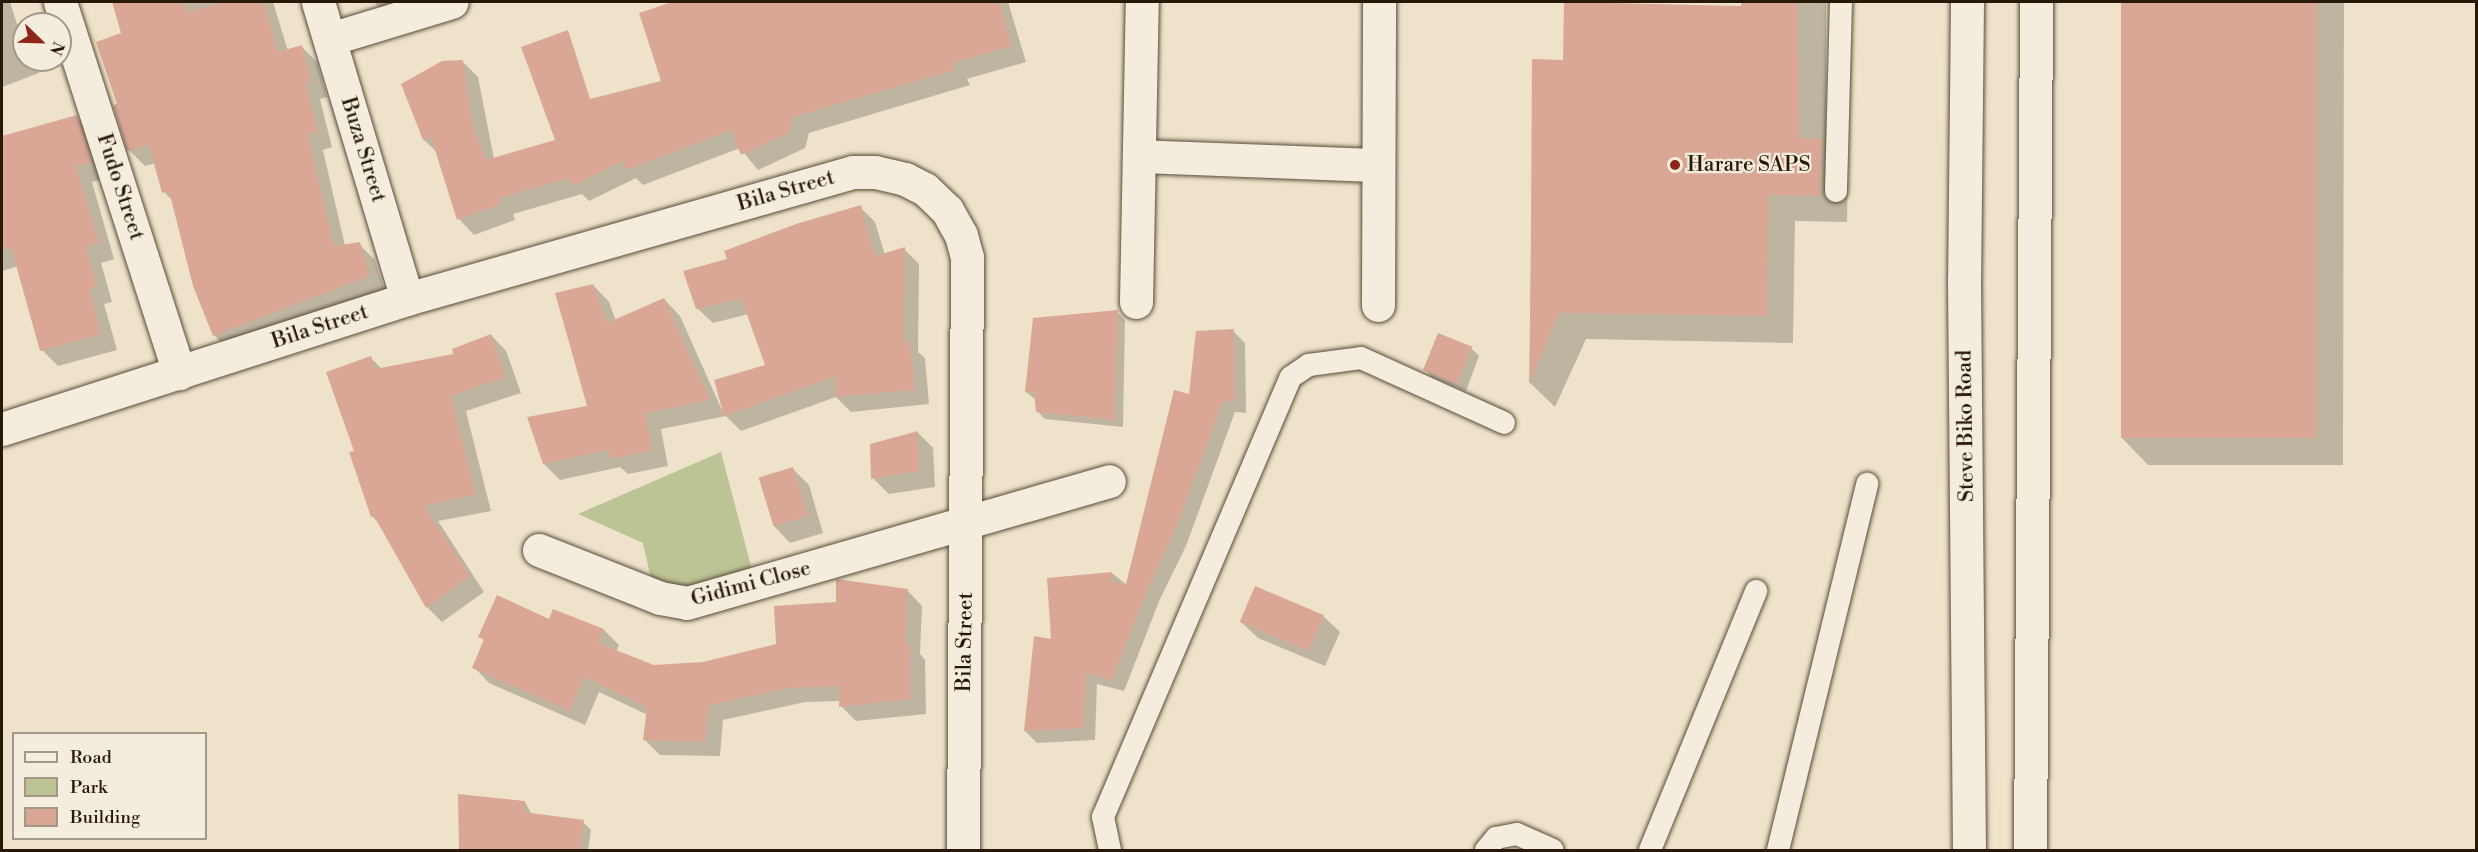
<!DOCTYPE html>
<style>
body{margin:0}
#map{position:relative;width:2478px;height:852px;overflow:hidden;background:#eee3ca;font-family:"Libre Bodoni",serif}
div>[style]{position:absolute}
.green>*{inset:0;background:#bcc395}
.shadow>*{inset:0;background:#0003}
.building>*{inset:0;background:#daa797;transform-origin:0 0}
.roads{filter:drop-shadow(0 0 2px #584c38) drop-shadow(0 0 2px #584c38)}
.service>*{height:22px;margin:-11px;padding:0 11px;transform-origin:11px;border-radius:11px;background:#f4eddd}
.minor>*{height:33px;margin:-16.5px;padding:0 16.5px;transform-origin:16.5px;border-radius:16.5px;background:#f4eddd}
.tertiary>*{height:33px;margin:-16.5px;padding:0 16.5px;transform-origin:16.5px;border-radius:16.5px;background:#f4eddd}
.dots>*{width:16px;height:16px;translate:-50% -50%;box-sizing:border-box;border:3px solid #f4eddd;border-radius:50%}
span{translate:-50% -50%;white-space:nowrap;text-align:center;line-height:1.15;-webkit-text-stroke:4.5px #f4eddd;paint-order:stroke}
.street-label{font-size:21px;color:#261907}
.poi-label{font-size:21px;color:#261907}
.left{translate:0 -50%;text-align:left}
.frame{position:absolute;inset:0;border:3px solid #261907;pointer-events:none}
.legend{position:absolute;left:12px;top:732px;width:195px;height:108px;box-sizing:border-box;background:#f4eddd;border:2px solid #a29887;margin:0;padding:8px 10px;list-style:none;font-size:18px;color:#261907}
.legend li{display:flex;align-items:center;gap:12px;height:30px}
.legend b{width:30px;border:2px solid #a29887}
.north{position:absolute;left:12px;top:12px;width:60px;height:60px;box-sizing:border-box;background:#f4eddd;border:2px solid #a29887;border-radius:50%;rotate:113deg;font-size:16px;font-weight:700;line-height:24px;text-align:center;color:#261907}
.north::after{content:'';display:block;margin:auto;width:21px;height:27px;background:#8f2418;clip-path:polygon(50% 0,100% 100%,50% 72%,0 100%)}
</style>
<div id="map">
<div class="green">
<div style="clip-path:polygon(721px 452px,752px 570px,679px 592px,651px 579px,643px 543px,578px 514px)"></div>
</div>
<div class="shadow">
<div style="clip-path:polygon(2px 2px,10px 2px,17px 24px,24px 31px,24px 60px,35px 60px,39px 73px,2px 87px)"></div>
<div style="clip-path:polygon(114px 2px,273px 2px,288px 51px,302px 47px,317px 62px,327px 97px,320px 99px,332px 147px,323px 150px,345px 246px,359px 244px,375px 260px,385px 292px,230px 351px,214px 335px,174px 202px,164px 192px,156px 163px,145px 166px,129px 150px,119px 105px,123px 34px)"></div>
<div style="clip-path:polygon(374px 2px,428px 2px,390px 18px)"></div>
<div style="clip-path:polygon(677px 2px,1008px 2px,1026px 62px,967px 79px,970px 85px,809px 133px,805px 148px,758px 170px,740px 148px,643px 185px,636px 178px,589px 201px,582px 194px,513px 214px,515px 220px,474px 235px,459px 219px,437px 152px,424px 140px,403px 85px,462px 61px,478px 77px,494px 159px,559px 140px,663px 82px,641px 14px)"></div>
<div style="clip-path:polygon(1565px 2px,1742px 7px,1742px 2px,1826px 2px,1826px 145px,1848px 167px,1847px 222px,1795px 221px,1793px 343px,1586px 339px,1555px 407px,1529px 382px,1534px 61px,1564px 62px)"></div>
<div style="clip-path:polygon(2122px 2px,2344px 2px,2343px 465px,2148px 465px,2121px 437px)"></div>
<div style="clip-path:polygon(76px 117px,92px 133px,107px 178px,92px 182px,114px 259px,101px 263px,112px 302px,104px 304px,117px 350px,58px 366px,42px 350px,18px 266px,2px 271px,2px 137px)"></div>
<div style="clip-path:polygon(860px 207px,875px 222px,885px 255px,904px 249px,919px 264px,918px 352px,925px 358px,929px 404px,851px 412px,836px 397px,741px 431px,726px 416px,661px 429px,668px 466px,628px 474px,620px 467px,560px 480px,544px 464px,589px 407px,593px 285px,609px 302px,616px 321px,664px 299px,680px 316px,722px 410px,767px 366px,749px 314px,713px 323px,697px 308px,729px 260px)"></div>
<div style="clip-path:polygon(1117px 312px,1125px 320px,1123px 427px,1045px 419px,1037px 411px,1036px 400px,1026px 392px)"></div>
<div style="clip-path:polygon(1233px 331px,1245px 343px,1246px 413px,1235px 412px,1186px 546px,1160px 599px,1124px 691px,1097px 684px,1095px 740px,1037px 743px,1025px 731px,1053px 641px,1112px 573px,1127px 585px,1190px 396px)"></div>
<div style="clip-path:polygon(491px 335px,506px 351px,521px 393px,466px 411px,491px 511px,438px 521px,484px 592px,442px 622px,427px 607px,381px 526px,372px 516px,356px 452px,371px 358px,382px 369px,455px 355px)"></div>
<div style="clip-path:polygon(1471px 348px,1479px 356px,1466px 391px,1433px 378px,1425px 370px)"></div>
<div style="clip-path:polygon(917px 432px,933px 448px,935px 487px,889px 494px,873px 478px)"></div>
<div style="clip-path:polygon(792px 468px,809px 485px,823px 533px,790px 543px,774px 526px)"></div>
<div style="clip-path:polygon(907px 590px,922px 606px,920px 654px,925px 660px,926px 714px,856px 721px,841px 706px,841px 701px,805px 702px,723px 720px,720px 756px,660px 755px,645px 740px,648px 715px,599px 692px,585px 725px,489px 683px,474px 667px,485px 641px,480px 637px,550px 621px,554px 611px,604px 630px,619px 645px,616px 652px,654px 666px,703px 663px,778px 645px,837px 603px)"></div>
<div style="clip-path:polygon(1323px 616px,1340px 632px,1325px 666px,1258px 638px,1241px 622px)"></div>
<div style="clip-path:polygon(459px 796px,525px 802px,532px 815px,583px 822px,591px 830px,588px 850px,460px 850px)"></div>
</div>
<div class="building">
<div style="clip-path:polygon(112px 2px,183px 2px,187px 12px,223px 2px,264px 2px,278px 52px,302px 45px,312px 82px,306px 83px,318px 132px,308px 134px,334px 246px,360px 242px,370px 276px,213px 336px,193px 286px,169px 191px,162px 193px,149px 145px,127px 151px,113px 105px,117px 104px,96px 42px,121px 33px)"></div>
<div style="clip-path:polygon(672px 2px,999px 2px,1012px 46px,953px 63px,955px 70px,793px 117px,790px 132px,741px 155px,731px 130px,626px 170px,623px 161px,572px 186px,569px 178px,499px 198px,501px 204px,457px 220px,431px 137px,423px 140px,401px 84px,442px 61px,463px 60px,472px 123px,486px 160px,555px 140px,521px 47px,568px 30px,590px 99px,661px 81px,639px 13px)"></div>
<div style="clip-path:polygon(1564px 2px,1741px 6px,1741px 2px,1798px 2px,1799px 138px,1822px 139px,1820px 196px,1769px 195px,1767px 316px,1559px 313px,1530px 383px,1532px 59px,1563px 60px)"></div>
<div style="left:2121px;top:2px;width:196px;height:436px"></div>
<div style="clip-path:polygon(77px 115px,92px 162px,76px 166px,99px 243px,86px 247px,97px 286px,89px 288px,101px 334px,40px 351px,11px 247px,2px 250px,2px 136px)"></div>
<div style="clip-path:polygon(861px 205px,875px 256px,905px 247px,904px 342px,910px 342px,915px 390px,835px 397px,836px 376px,724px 416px,714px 380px,765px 365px,741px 298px,696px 309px,683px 271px,727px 259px,724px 251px,796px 224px)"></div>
<div style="clip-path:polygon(593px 284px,607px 323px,664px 298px,710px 400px,645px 413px,653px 450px,610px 459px,608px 450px,543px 464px,527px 417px,587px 406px,555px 293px)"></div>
<div style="clip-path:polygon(1118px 310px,1115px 420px,1036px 412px,1034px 392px,1025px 392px,1033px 318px)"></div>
<div style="clip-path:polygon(1234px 329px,1235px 402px,1223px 401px,1174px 533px,1149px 587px,1112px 680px,1086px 673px,1084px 728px,1024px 731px,1034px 636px,1051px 639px,1047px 578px,1112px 572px,1112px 582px,1126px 584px,1174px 390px,1189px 394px,1196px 331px)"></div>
<div style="left:1438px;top:333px;width:37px;height:40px;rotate:22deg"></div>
<div style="clip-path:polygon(491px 334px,506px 377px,451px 396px,476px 495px,424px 505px,470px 576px,426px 608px,374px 516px,371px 517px,349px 452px,354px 451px,326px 372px,371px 356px,375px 369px,453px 354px,452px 349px)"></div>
<div style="clip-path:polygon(918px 431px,919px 471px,871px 479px,870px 444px)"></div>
<div style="left:793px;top:467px;width:51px;height:36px;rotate:73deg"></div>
<div style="clip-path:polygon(836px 579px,908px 589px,905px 643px,910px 643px,911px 699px,839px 707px,840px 686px,789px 688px,709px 705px,705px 742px,643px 740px,647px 707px,584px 677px,570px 711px,472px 668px,484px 639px,478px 637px,497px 595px,549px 619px,553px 609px,604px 629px,598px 643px,654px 665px,703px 662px,776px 644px,774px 606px,836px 602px)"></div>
<div style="left:1255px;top:586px;width:75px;height:39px;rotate:23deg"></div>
<div style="clip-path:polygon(458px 794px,525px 801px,524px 812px,584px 820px,580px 850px,459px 850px)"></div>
</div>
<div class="roads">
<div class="service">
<div style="left:1836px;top:191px;width:189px;rotate:-88.5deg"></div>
<div style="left:1110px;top:850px;width:34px;rotate:-102deg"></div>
<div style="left:1103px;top:817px;width:478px;rotate:-66.9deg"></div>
<div style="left:1291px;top:377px;width:22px;rotate:-34deg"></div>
<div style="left:1309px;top:365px;width:52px;rotate:-7.7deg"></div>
<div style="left:1361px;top:358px;width:157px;rotate:24.4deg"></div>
<div style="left:1486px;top:850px;width:16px;rotate:-50deg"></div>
<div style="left:1496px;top:838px;width:21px;rotate:-11deg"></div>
<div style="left:1517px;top:834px;width:39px;rotate:24deg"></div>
<div style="left:1650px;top:850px;width:280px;rotate:-67.7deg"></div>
<div style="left:1778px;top:850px;width:377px;rotate:-76.3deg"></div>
</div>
<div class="minor">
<div style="left:60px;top:2px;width:390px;rotate:72.2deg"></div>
<div style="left:318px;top:2px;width:310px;rotate:73.3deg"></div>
<div style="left:330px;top:39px;width:127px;rotate:-16.9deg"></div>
<div style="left:1139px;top:156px;width:239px;rotate:2.2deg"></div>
<div style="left:1136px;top:302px;width:300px;rotate:-88.9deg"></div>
<div style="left:1378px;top:305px;width:303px;rotate:-89.8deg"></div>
<div style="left:2px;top:429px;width:425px;rotate:-17.8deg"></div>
<div style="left:407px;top:299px;width:464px;rotate:-15.9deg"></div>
<div style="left:853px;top:172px;width:22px"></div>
<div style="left:875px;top:172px;width:31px;rotate:13deg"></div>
<div style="left:905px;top:179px;width:22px;rotate:27deg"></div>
<div style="left:925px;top:189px;width:30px;rotate:44deg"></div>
<div style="left:947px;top:210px;width:29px;rotate:61deg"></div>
<div style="left:961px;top:235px;width:23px;rotate:75deg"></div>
<div style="left:967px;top:257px;width:593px;rotate:90.39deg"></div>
<div style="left:539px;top:550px;width:130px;rotate:21.6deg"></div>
<div style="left:660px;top:598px;width:27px;rotate:10deg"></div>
<div style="left:687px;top:603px;width:439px;rotate:-16.1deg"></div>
</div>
<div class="tertiary">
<div style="left:1967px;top:2px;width:278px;rotate:90.6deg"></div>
<div style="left:1964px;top:280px;width:570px;rotate:89.5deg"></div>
<div style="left:2030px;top:850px;width:848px;rotate:-89.59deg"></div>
</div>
</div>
<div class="dots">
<div style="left:1675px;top:165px;background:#8f2418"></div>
</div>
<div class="street-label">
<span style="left:363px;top:150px;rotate:73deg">Buza Street</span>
<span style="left:120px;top:187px;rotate:72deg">Fudo Street</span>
<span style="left:786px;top:191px;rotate:-16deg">Bila Street</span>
<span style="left:320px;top:327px;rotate:-18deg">Bila Street</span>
<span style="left:1966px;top:426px;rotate:-91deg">Steve Biko Road</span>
<span style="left:751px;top:584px;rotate:-15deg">Gidimi Close</span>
<span style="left:965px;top:642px;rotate:-89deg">Bila Street</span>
</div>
<div class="poi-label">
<span class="left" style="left:1687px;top:165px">Harare SAPS</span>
</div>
<div class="frame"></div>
<ul class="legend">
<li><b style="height:8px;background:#f4eddd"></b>Road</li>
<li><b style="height:16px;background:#bcc395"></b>Park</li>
<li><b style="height:16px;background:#daa797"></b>Building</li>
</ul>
<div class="north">N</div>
</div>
